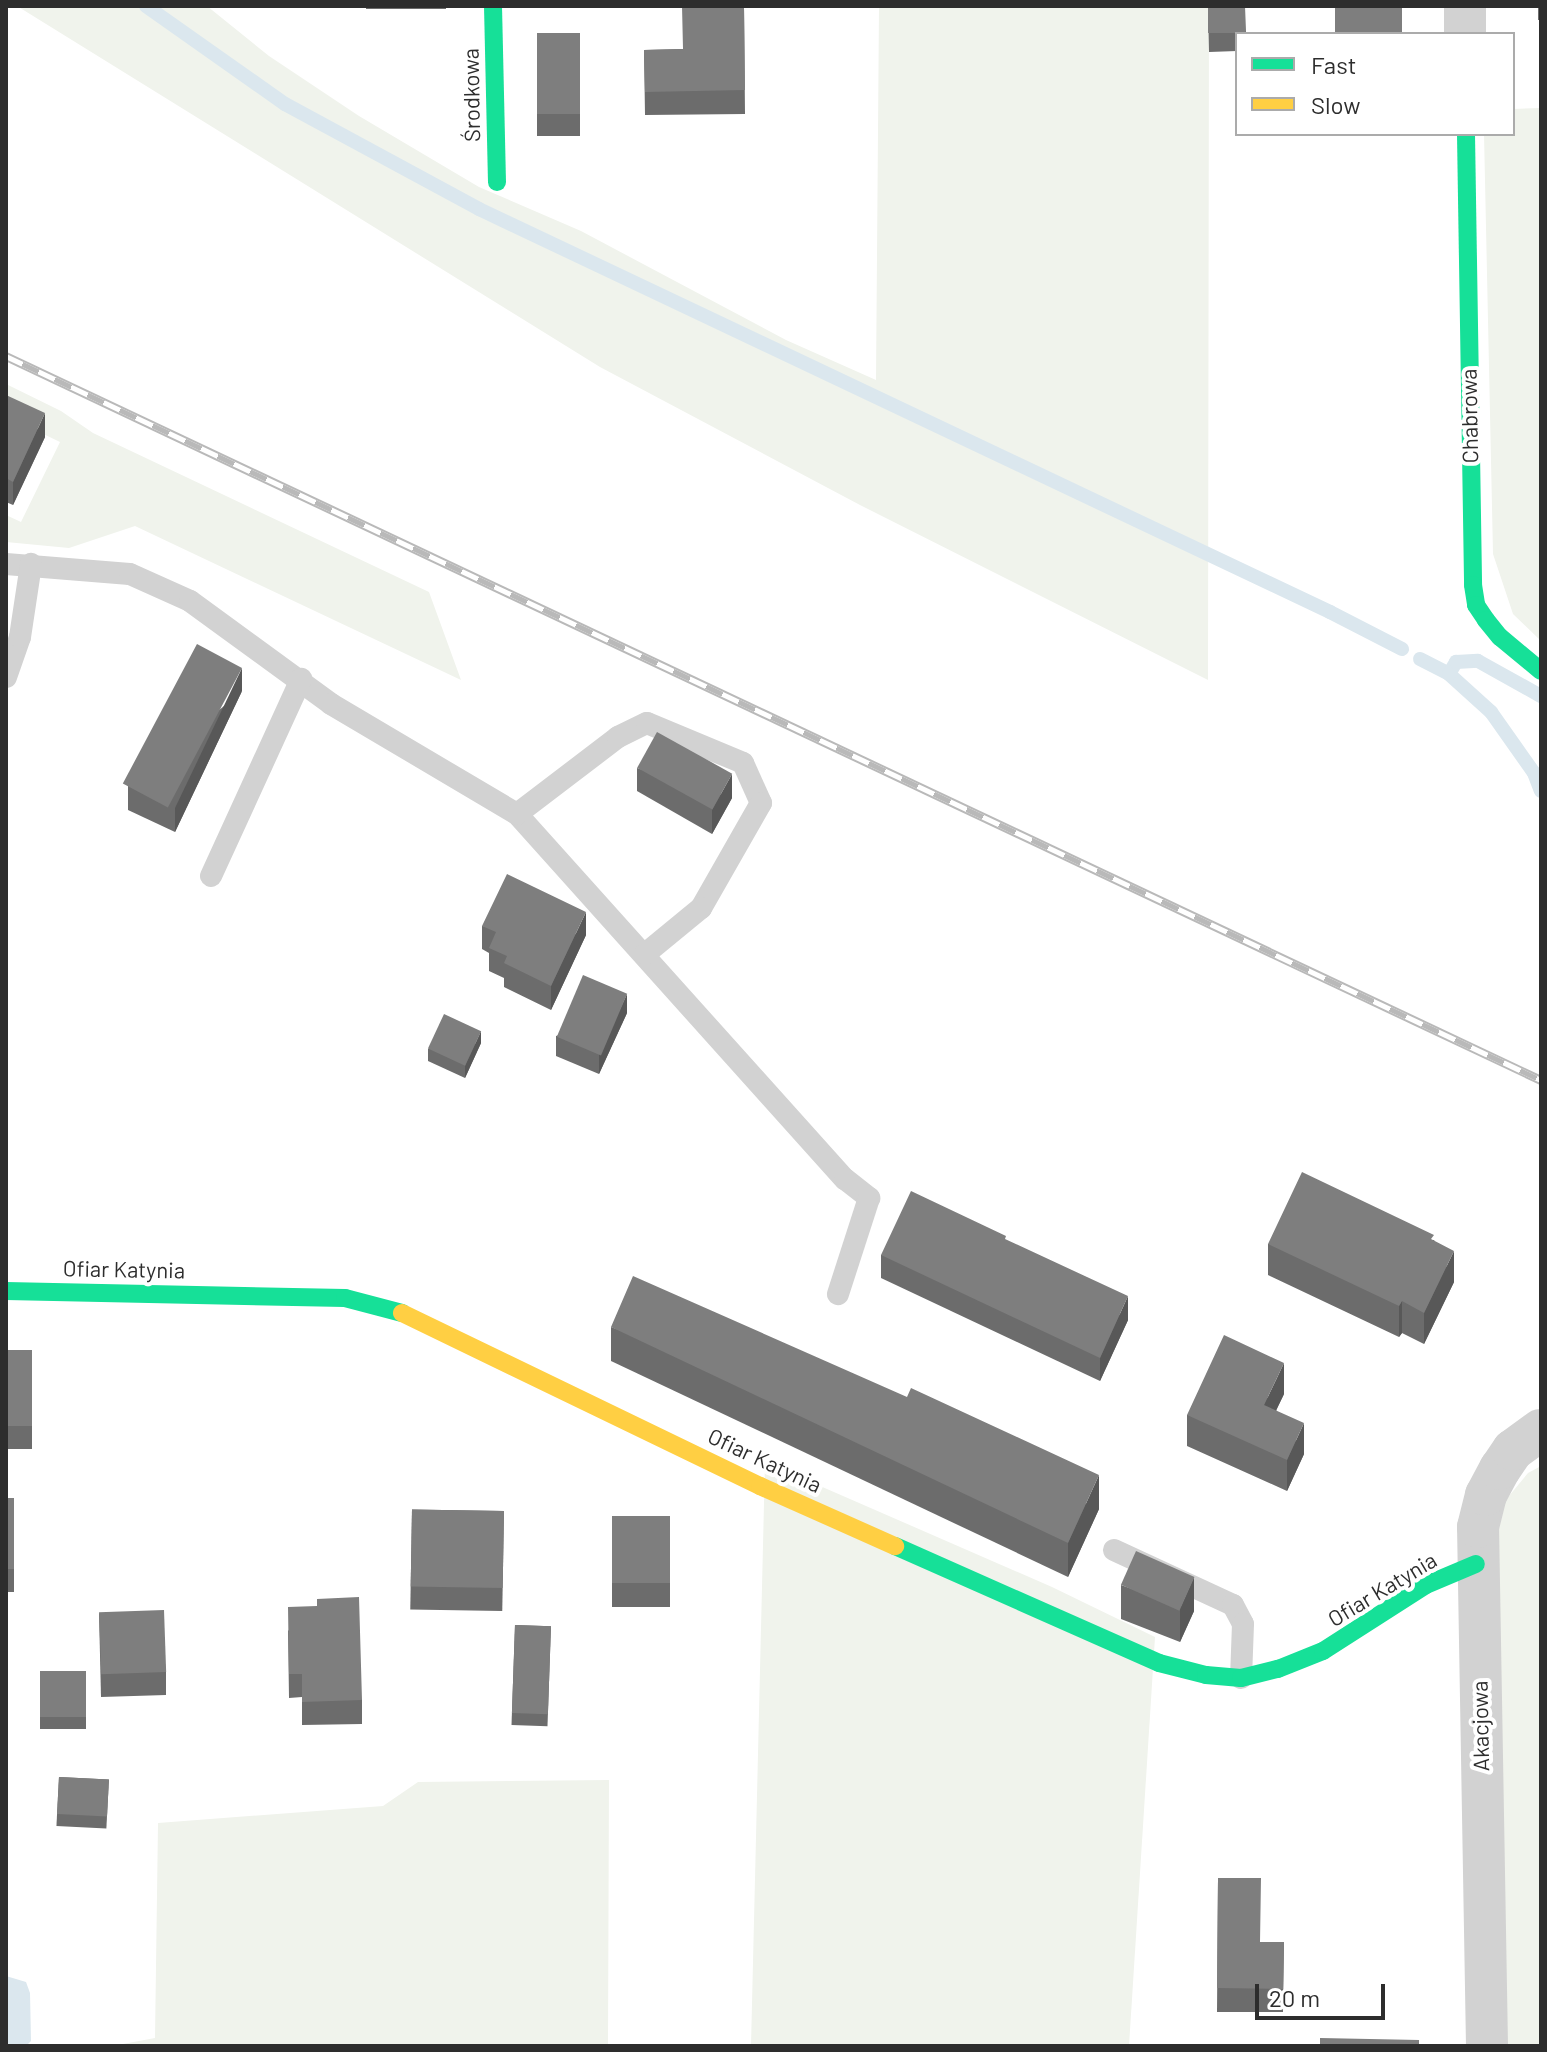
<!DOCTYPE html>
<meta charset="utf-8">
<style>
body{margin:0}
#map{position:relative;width:1547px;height:2052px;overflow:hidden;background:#fff;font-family:Barlow,sans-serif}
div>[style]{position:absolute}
.green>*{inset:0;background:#f0f3ec}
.water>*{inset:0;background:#dbe7ee}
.stream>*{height:14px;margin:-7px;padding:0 7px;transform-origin:7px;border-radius:7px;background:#dbe7ee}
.lane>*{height:22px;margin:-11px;padding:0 11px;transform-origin:11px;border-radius:11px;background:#d2d2d2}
.street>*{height:42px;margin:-21px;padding:0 21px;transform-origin:21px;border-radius:21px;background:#d2d2d2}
.fast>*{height:18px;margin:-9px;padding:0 9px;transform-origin:9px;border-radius:9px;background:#16e098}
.slow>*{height:18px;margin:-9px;padding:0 9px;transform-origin:9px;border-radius:9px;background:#ffcf43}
.rail>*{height:9px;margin-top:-4.5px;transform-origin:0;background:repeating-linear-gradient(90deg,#fff 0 18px,#b9b9b9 0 36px);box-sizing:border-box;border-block:2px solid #b9b9b9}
.wall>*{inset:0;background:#6c6c6c;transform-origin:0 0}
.shaded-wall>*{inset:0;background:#585858}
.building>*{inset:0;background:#7e7e7e;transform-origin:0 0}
span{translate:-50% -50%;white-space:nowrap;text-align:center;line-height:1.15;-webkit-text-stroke:8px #fff;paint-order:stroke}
.street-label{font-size:22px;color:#2d2d2d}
.frame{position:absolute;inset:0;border:8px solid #2d2d2d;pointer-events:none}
.legend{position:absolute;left:1235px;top:32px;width:280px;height:104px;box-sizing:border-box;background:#fff;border:2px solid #ababab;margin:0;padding:10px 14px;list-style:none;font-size:24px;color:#2d2d2d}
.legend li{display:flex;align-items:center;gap:16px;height:40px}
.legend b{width:40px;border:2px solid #ababab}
.scale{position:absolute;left:1255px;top:1984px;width:130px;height:36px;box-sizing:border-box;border:4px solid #2d2d2d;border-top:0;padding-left:10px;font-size:24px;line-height:28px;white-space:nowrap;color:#2d2d2d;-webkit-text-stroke:6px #fff;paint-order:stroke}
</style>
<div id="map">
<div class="green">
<div style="clip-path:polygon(17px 6px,207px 6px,269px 56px,359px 116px,479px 187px,581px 231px,786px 340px,876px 380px,879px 6px,1209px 6px,1208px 680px,860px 505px,600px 367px)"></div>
<div style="clip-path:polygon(1541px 108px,1541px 641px,1513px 614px,1493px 554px,1484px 134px,1513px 134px,1513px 109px)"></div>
<div style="clip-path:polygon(6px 384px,61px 411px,93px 433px,429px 592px,461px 680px,135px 526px,69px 548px,6px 542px,6px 515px,21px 522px,60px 442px,6px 416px)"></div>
<div style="clip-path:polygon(765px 1462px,1052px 1587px,1155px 1637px,1129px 2046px,751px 2046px)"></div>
<div style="clip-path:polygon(1541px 1466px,1541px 2046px,1499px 2046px,1490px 1576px,1504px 1502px,1528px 1473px)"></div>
<div style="clip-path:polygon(609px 1780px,608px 2046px,112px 2046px,155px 2038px,158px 1823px,383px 1806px,418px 1782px)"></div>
</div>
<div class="water">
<div style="clip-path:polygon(6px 1976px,26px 1982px,30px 1993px,31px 2041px,26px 2046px,6px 2046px)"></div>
</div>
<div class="stream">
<div style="left:146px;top:6px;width:170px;rotate:35.2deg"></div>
<div style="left:285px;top:104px;width:221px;rotate:28.4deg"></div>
<div style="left:479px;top:209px;width:942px;rotate:25.34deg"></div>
<div style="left:1330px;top:612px;width:81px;rotate:27.2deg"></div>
<div style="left:1420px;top:659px;width:33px;rotate:27deg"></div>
<div style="left:1449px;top:674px;width:57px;rotate:42.1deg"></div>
<div style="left:1491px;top:712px;width:75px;rotate:54.8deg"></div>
<div style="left:1534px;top:773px;width:19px;rotate:69deg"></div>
<div style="left:1449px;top:674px;width:14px;rotate:-60deg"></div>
<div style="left:1456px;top:662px;width:22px;rotate:-3deg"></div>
<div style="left:1478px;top:661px;width:72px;rotate:29.1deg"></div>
</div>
<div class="lane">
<div style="left:6px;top:564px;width:124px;rotate:4.6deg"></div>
<div style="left:130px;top:574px;width:66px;rotate:24.2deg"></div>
<div style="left:190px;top:601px;width:175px;rotate:36.1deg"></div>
<div style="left:331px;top:704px;width:216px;rotate:30.6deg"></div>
<div style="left:517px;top:814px;width:491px;rotate:48.1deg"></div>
<div style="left:845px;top:1179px;width:31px;rotate:38deg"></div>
<div style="left:869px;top:1198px;width:101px;rotate:107.9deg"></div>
<div style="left:6px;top:677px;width:42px;rotate:-70.7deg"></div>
<div style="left:20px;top:637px;width:74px;rotate:-81.4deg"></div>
<div style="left:517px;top:814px;width:127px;rotate:-37.3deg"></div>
<div style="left:618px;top:737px;width:32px;rotate:-26deg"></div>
<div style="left:647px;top:723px;width:104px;rotate:22.6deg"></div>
<div style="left:743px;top:763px;width:44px;rotate:65.8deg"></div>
<div style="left:761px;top:803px;width:121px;rotate:119.7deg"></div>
<div style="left:701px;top:908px;width:72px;rotate:140.6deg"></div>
<div style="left:211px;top:876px;width:217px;rotate:-65.4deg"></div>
<div style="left:1114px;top:1550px;width:131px;rotate:24.8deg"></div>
<div style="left:1233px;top:1605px;width:21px;rotate:62deg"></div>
<div style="left:1243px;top:1624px;width:54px;rotate:92.1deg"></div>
</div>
<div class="street">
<div style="left:1465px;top:6px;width:28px;rotate:90deg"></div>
<div style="left:1487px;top:2046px;width:519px;rotate:-90.99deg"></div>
<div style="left:1478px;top:1527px;width:33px;rotate:-76deg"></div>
<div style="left:1486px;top:1495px;width:30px;rotate:-62deg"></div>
<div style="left:1500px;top:1469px;width:23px;rotate:-56deg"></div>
<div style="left:1513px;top:1450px;width:34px;rotate:-36deg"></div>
</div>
<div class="fast">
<div style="left:493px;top:6px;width:176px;rotate:88.7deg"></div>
<div style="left:1466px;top:134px;width:451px;rotate:89.1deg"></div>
<div style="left:1473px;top:585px;width:20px;rotate:81deg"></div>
<div style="left:1476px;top:605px;width:18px;rotate:56deg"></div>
<div style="left:1486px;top:620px;width:22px;rotate:51deg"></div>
<div style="left:1500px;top:637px;width:53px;rotate:39.7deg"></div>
<div style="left:6px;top:1291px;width:339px;rotate:1.2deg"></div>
<div style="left:345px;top:1298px;width:59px;rotate:14.7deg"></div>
<div style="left:895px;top:1546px;width:289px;rotate:23.9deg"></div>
<div style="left:1159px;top:1663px;width:49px;rotate:14.3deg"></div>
<div style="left:1206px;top:1675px;width:35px;rotate:5deg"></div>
<div style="left:1241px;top:1678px;width:38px;rotate:-14deg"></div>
<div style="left:1278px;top:1669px;width:48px;rotate:-21.8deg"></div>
<div style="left:1323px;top:1651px;width:122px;rotate:-32.7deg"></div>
<div style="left:1426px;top:1585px;width:54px;rotate:-22.8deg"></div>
</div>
<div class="slow">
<div style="left:402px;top:1313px;width:398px;rotate:25.8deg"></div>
<div style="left:760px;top:1486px;width:148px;rotate:24deg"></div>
</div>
<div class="rail">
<div style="left:6px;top:356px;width:1697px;rotate:25.25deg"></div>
</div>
<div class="wall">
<div style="left:366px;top:6px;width:80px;height:3px"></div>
<div style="clip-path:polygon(744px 6px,745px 114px,645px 115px,644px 50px,683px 49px)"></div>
<div style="clip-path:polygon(1208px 6px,1245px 6px,1246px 34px,1237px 34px,1237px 51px,1209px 52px)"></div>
<div style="left:1538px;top:6px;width:3px;height:14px"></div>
<div style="left:580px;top:33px;width:103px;height:43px;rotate:90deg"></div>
<div style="clip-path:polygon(6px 395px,45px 437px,13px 505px,6px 502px)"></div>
<div style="clip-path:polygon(242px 691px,175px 832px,128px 810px,128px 786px)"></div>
<div style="clip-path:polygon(637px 768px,732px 798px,712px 834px,637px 791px)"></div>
<div style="clip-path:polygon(482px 926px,586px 935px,551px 1010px,504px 987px,504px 978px,489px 971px,489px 953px,482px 949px)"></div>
<div style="clip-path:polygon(627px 1013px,599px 1074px,556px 1056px,556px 1036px)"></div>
<div style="clip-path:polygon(481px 1043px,465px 1078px,428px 1061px,428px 1049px)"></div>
<div style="clip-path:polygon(1006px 1240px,1128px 1320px,1100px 1381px,881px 1278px,881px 1255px)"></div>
<div style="clip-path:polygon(1434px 1240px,1454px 1282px,1424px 1344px,1402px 1333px,1399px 1337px,1268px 1275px,1268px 1244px)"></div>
<div style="clip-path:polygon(611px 1327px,1099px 1509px,1068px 1577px,611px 1361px)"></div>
<div style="left:32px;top:1350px;width:99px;height:26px;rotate:90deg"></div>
<div style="clip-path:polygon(1284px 1394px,1276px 1410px,1304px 1454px,1287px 1491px,1187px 1446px,1187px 1415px)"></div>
<div style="left:6px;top:1498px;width:8px;height:94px"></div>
<div style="left:504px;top:1511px;width:100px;height:92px;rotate:91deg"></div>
<div style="left:612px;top:1516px;width:58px;height:91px"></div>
<div style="clip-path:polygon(1121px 1585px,1194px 1611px,1180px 1642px,1121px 1619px)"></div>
<div style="clip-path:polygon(99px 1613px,166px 1672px,166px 1695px,101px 1697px)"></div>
<div style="left:515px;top:1625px;width:36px;height:100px;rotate:2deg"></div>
<div style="clip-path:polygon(288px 1630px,362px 1700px,362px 1724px,302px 1725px,302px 1697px,289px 1698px)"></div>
<div style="left:86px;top:1671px;width:58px;height:46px;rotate:90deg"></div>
<div style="left:59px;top:1777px;width:50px;height:49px;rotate:3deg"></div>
<div style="clip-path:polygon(1218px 1878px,1260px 1942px,1284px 1942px,1283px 2012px,1217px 2012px)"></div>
</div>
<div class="shaded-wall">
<div style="clip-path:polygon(45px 413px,45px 437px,13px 505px,13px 482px)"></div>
<div style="clip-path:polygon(242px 668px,242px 691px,175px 832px,175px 808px)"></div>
<div style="clip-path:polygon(732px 774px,732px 798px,712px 834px,712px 810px)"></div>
<div style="clip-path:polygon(586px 912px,586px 935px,551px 1010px,551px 986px)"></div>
<div style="clip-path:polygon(627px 994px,627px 1013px,599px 1074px,599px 1054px)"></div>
<div style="clip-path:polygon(481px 1031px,481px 1043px,465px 1078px,465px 1066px)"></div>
<div style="clip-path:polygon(1454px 1251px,1454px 1282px,1424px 1344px,1424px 1313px)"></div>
<div style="clip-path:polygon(1128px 1296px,1128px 1320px,1100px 1381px,1100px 1358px)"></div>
<div style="clip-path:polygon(1402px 1301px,1402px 1333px,1399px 1337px,1399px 1306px)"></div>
<div style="clip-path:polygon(1284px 1363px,1284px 1394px,1264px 1436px,1264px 1405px)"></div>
<div style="clip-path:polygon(1304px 1423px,1304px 1454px,1287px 1491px,1287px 1460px)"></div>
<div style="clip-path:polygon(1099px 1475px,1099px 1509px,1068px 1577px,1068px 1543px)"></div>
<div style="clip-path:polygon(1194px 1577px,1194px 1611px,1180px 1642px,1180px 1608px)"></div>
</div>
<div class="building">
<div style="clip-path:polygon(682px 6px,744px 6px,745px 90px,645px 92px,644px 50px,683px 49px)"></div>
<div style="left:1208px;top:6px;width:37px;height:27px"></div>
<div style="left:1335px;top:6px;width:67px;height:28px"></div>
<div style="left:580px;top:33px;width:81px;height:43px;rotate:90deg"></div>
<div style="clip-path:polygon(6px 395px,45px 413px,13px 482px,6px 478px)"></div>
<div style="left:197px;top:644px;width:51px;height:158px;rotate:28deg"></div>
<div style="left:657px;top:732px;width:86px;height:41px;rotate:29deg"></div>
<div style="clip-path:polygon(507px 874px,586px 912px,551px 986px,504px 963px,507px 956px,489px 948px,496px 932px,482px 926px)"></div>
<div style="left:583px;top:975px;width:48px;height:67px;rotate:23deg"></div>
<div style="left:444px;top:1014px;width:41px;height:38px;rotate:25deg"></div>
<div style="clip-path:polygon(1302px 1172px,1434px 1235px,1431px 1239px,1454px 1251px,1424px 1313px,1402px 1301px,1399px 1306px,1268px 1244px)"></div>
<div style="clip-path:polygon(911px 1191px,1006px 1236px,1005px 1239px,1128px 1296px,1100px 1358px,881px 1255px)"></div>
<div style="clip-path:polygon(633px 1276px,907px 1397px,911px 1388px,1099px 1475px,1068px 1543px,611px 1327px)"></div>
<div style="clip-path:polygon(1224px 1335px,1284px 1363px,1264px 1405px,1304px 1423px,1287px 1460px,1187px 1415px)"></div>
<div style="left:32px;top:1350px;width:76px;height:26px;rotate:90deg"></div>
<div style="left:6px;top:1498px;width:8px;height:71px"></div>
<div style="left:504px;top:1511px;width:77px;height:92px;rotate:91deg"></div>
<div style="left:612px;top:1516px;width:58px;height:67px"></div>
<div style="left:1136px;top:1551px;width:64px;height:37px;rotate:24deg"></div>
<div style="clip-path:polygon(359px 1597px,362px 1700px,302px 1702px,302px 1674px,289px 1674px,288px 1607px,317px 1606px,317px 1599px)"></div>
<div style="left:164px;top:1610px;width:62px;height:65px;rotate:88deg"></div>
<div style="left:515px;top:1625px;width:36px;height:88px;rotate:2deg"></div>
<div style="left:86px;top:1671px;width:46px;height:46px;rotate:90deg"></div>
<div style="left:59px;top:1777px;width:50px;height:37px;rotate:3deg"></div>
<div style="clip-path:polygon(1218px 1878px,1261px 1878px,1260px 1942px,1284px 1942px,1283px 1989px,1217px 1988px)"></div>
<div style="clip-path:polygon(1320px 2038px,1419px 2040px,1419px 2046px,1320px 2046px)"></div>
</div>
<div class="street-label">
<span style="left:471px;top:95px;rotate:-91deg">Środkowa</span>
<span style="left:1469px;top:416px;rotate:-91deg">Chabrowa</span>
<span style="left:124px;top:1269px;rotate:1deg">Ofiar Katynia</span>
<span style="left:765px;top:1460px;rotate:25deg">Ofiar Katynia</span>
<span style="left:1382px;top:1589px;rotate:-31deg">Ofiar Katynia</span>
<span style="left:1480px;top:1726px;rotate:-91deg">Akacjowa</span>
</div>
<div class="frame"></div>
<ul class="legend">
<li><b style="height:10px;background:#16e098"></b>Fast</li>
<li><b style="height:10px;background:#ffcf43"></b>Slow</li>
</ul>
<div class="scale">20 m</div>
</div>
